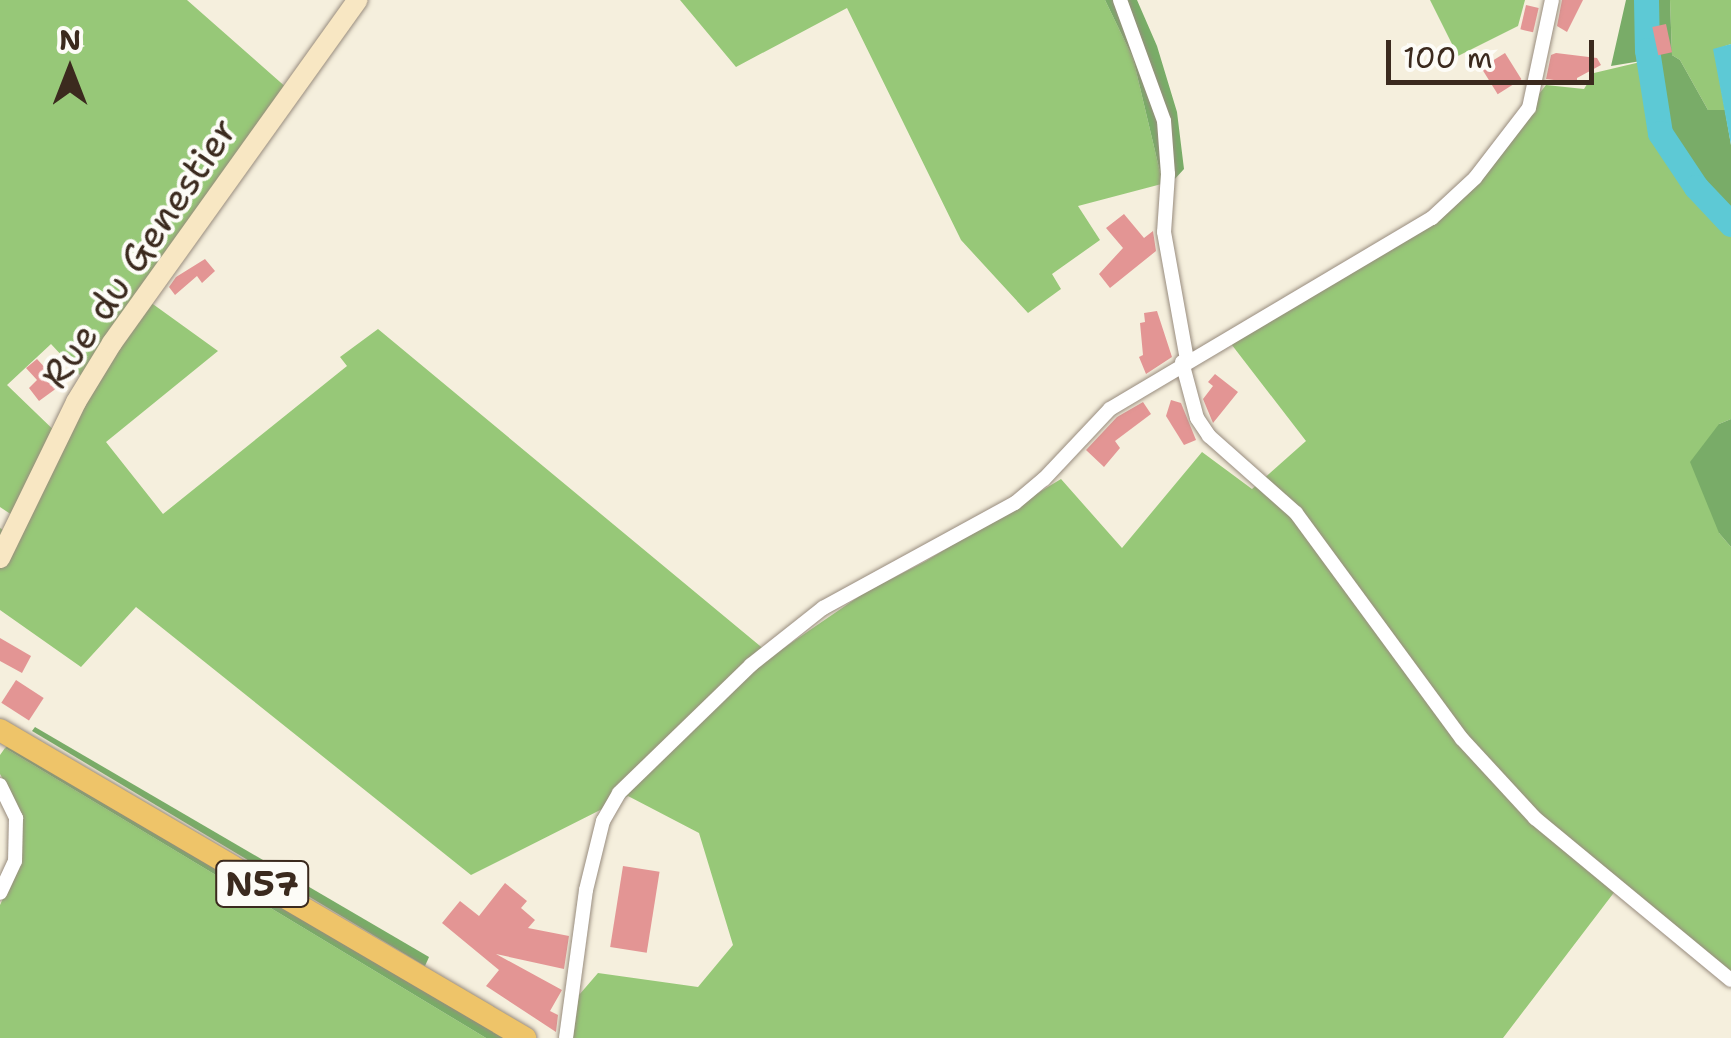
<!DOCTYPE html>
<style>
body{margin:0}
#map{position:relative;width:1731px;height:1038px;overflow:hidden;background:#f5efdd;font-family:"Shantell Sans",sans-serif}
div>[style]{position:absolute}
.green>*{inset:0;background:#97c878}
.forest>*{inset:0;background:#79ac68}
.water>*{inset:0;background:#5dc9d5}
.river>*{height:25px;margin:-12.5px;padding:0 12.5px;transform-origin:12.5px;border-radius:12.5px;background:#5dc9d5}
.building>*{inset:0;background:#e39594;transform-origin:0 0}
.roads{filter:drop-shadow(0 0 2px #988c7e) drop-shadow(0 0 2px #988c7e)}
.street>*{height:14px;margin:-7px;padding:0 7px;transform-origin:7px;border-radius:7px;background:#fff}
.secondary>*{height:20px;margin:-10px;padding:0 10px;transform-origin:10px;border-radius:10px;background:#f8e7c3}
.primary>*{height:22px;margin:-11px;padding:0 11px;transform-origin:11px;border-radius:11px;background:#eec469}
span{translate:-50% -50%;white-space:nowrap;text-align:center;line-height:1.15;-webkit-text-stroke:8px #fdfcf7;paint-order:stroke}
.shield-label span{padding:2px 8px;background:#fdfcf7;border:2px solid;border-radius:8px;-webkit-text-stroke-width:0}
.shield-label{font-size:35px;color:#3b2a1e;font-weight:700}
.street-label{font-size:38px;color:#3b2a1e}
.north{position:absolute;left:20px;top:20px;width:100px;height:100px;-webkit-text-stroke:8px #fdfcf7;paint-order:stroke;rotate:0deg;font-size:28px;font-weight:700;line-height:40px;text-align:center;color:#3b2a1e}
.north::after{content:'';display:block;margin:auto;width:35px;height:45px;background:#3b2a1e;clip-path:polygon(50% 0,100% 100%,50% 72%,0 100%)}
.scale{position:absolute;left:1386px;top:40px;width:208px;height:45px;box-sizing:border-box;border:5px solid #3b2a1e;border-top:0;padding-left:12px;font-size:30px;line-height:35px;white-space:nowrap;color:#3b2a1e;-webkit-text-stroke:8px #fdfcf7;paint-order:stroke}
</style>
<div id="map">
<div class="green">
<div style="clip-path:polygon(evenodd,0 0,187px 0,297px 97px,150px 302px,218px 351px,106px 442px,163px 514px,347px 366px,340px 357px,378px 329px,772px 656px,864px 593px,926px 561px,1061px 479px,1122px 548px,1202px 452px,1252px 489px,1306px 441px,1225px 336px,1428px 217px,1508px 134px,1546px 85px,1584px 89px,1594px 73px,1653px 59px,1663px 132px,1699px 184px,1731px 219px,1731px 419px,1719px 424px,1719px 533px,1731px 547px,1731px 976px,1622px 882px,1503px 1038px,572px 1038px,579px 995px,598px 973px,698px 987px,733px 945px,699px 833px,628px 796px,471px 875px,136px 607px,81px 667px,0 610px,0 528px,15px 538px,24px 523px,0 507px,0 0,51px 344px,92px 388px,64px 440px,7px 385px,51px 344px)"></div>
<div style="clip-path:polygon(680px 0,1105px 0,1133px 58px,1160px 172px,1173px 181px,1078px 206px,1100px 240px,1052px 274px,1061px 289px,1028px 313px,961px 240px,847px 8px,736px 67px)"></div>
<div style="clip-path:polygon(1430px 0,1525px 0,1518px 26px,1458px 56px)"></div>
<div style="clip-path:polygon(1670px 0,1731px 0,1731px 44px,1714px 50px,1725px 110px,1708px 110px,1680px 60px,1672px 55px)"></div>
<div style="clip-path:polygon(5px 748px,486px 1038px,0 1038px,0 905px,20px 862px,23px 817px,0 774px,0 755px)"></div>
</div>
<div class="forest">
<div style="clip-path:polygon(1105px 0,1137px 0,1157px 46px,1177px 112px,1184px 169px,1173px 181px,1160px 172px,1133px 58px)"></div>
<div style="clip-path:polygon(1626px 0,1670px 0,1672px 55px,1680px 60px,1708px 110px,1725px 110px,1731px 145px,1731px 219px,1699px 184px,1663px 132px,1653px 59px,1611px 66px)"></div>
<div style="clip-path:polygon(1731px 419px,1731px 547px,1719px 533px,1690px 462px,1719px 424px)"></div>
<div style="clip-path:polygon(35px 727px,429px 957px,425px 966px,32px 731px)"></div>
<div style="clip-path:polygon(11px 744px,507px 1038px,486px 1038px,5px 748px)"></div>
</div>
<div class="water">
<div style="clip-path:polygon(1731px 44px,1731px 145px,1713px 49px)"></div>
</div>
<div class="river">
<div style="left:1646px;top:0;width:50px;rotate:88.9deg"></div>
<div style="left:1647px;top:50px;width:84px;rotate:81.1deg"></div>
<div style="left:1660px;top:133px;width:65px;rotate:56.3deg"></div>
<div style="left:1696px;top:187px;width:51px;rotate:46.6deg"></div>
</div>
<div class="building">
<div style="clip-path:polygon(1562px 0,1583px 0,1567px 32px,1557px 26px)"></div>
<div style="left:1526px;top:5px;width:13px;height:25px;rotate:13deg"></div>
<div style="left:1666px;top:24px;width:29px;height:14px;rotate:78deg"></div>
<div style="left:1505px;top:53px;width:31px;height:28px;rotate:58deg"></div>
<div style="clip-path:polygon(1556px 53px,1597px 58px,1601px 65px,1577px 78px,1577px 83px,1546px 79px,1551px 55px)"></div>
<div style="clip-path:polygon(1124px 214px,1144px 238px,1153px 231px,1156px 251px,1110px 288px,1099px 274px,1123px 248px,1106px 228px)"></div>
<div style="clip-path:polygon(205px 259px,215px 271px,202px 283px,197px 276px,175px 295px,169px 287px,176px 277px)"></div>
<div style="clip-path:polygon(1157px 311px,1172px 357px,1146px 374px,1139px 357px,1143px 355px,1140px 323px,1145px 322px,1144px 313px)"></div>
<div style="clip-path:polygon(37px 359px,61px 385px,39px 401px,29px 388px,37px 380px,26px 368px)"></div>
<div style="clip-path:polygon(1215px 374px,1238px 392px,1213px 423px,1203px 399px,1213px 386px,1208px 382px)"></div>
<div style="clip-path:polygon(1171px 400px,1181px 403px,1196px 440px,1184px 445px,1166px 416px)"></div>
<div style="clip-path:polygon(1143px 402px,1151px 414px,1115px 441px,1120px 448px,1104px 467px,1086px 450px,1117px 417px)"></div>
<div style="clip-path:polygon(0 638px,31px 656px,22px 673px,0 661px)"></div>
<div style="left:16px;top:680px;width:33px;height:27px;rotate:33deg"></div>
<div style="left:623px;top:866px;width:37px;height:82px;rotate:9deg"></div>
<div style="clip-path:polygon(505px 883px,527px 901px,521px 908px,535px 920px,528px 928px,569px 936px,564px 969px,496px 954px,562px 990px,550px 1011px,558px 1015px,556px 1032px,486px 986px,499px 970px,442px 923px,460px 901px,479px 916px)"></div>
</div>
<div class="roads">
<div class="street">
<div style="left:1120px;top:0;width:129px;rotate:70deg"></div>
<div style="left:1164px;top:121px;width:53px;rotate:85.7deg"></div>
<div style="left:1168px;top:174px;width:58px;rotate:93.9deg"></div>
<div style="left:1164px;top:232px;width:130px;rotate:79.8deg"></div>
<div style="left:1182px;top:362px;width:58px;rotate:75deg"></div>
<div style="left:1197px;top:418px;width:22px;rotate:56deg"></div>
<div style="left:1209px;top:436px;width:116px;rotate:41.5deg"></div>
<div style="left:1296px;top:513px;width:280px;rotate:53.7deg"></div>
<div style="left:1462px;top:739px;width:108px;rotate:47.3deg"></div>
<div style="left:1535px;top:818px;width:254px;rotate:39.6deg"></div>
<div style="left:0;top:785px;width:37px;rotate:64deg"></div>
<div style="left:16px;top:818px;width:43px;rotate:91.3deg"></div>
<div style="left:15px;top:861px;width:35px;rotate:115deg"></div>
<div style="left:566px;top:1038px;width:149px;rotate:-82.3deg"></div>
<div style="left:586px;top:890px;width:71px;rotate:-76.2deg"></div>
<div style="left:603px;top:821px;width:32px;rotate:-60deg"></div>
<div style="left:619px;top:793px;width:184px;rotate:-44.1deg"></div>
<div style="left:751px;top:665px;width:92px;rotate:-38.4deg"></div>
<div style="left:823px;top:608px;width:219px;rotate:-28.7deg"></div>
<div style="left:1015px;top:503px;width:38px;rotate:-40deg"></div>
<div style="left:1044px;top:479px;width:96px;rotate:-46.7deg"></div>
<div style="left:1110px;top:409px;width:374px;rotate:-30.7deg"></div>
<div style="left:1432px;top:218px;width:59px;rotate:-42.9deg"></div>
<div style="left:1475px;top:178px;width:88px;rotate:-52.4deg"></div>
<div style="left:1529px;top:108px;width:110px;rotate:-78deg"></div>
</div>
<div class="secondary">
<div style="left:0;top:558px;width:174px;rotate:-64deg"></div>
<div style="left:76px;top:402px;width:69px;rotate:-58.6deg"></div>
<div style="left:112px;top:343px;width:422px;rotate:-54.4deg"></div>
</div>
<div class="primary">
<div style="left:0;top:730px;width:609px;rotate:30.4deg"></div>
</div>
</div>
<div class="shield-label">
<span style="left:262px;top:884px">N57</span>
</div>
<div class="street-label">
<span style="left:139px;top:253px;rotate:-56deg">Rue du Genestier</span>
</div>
<div class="north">N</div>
<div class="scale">100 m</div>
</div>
